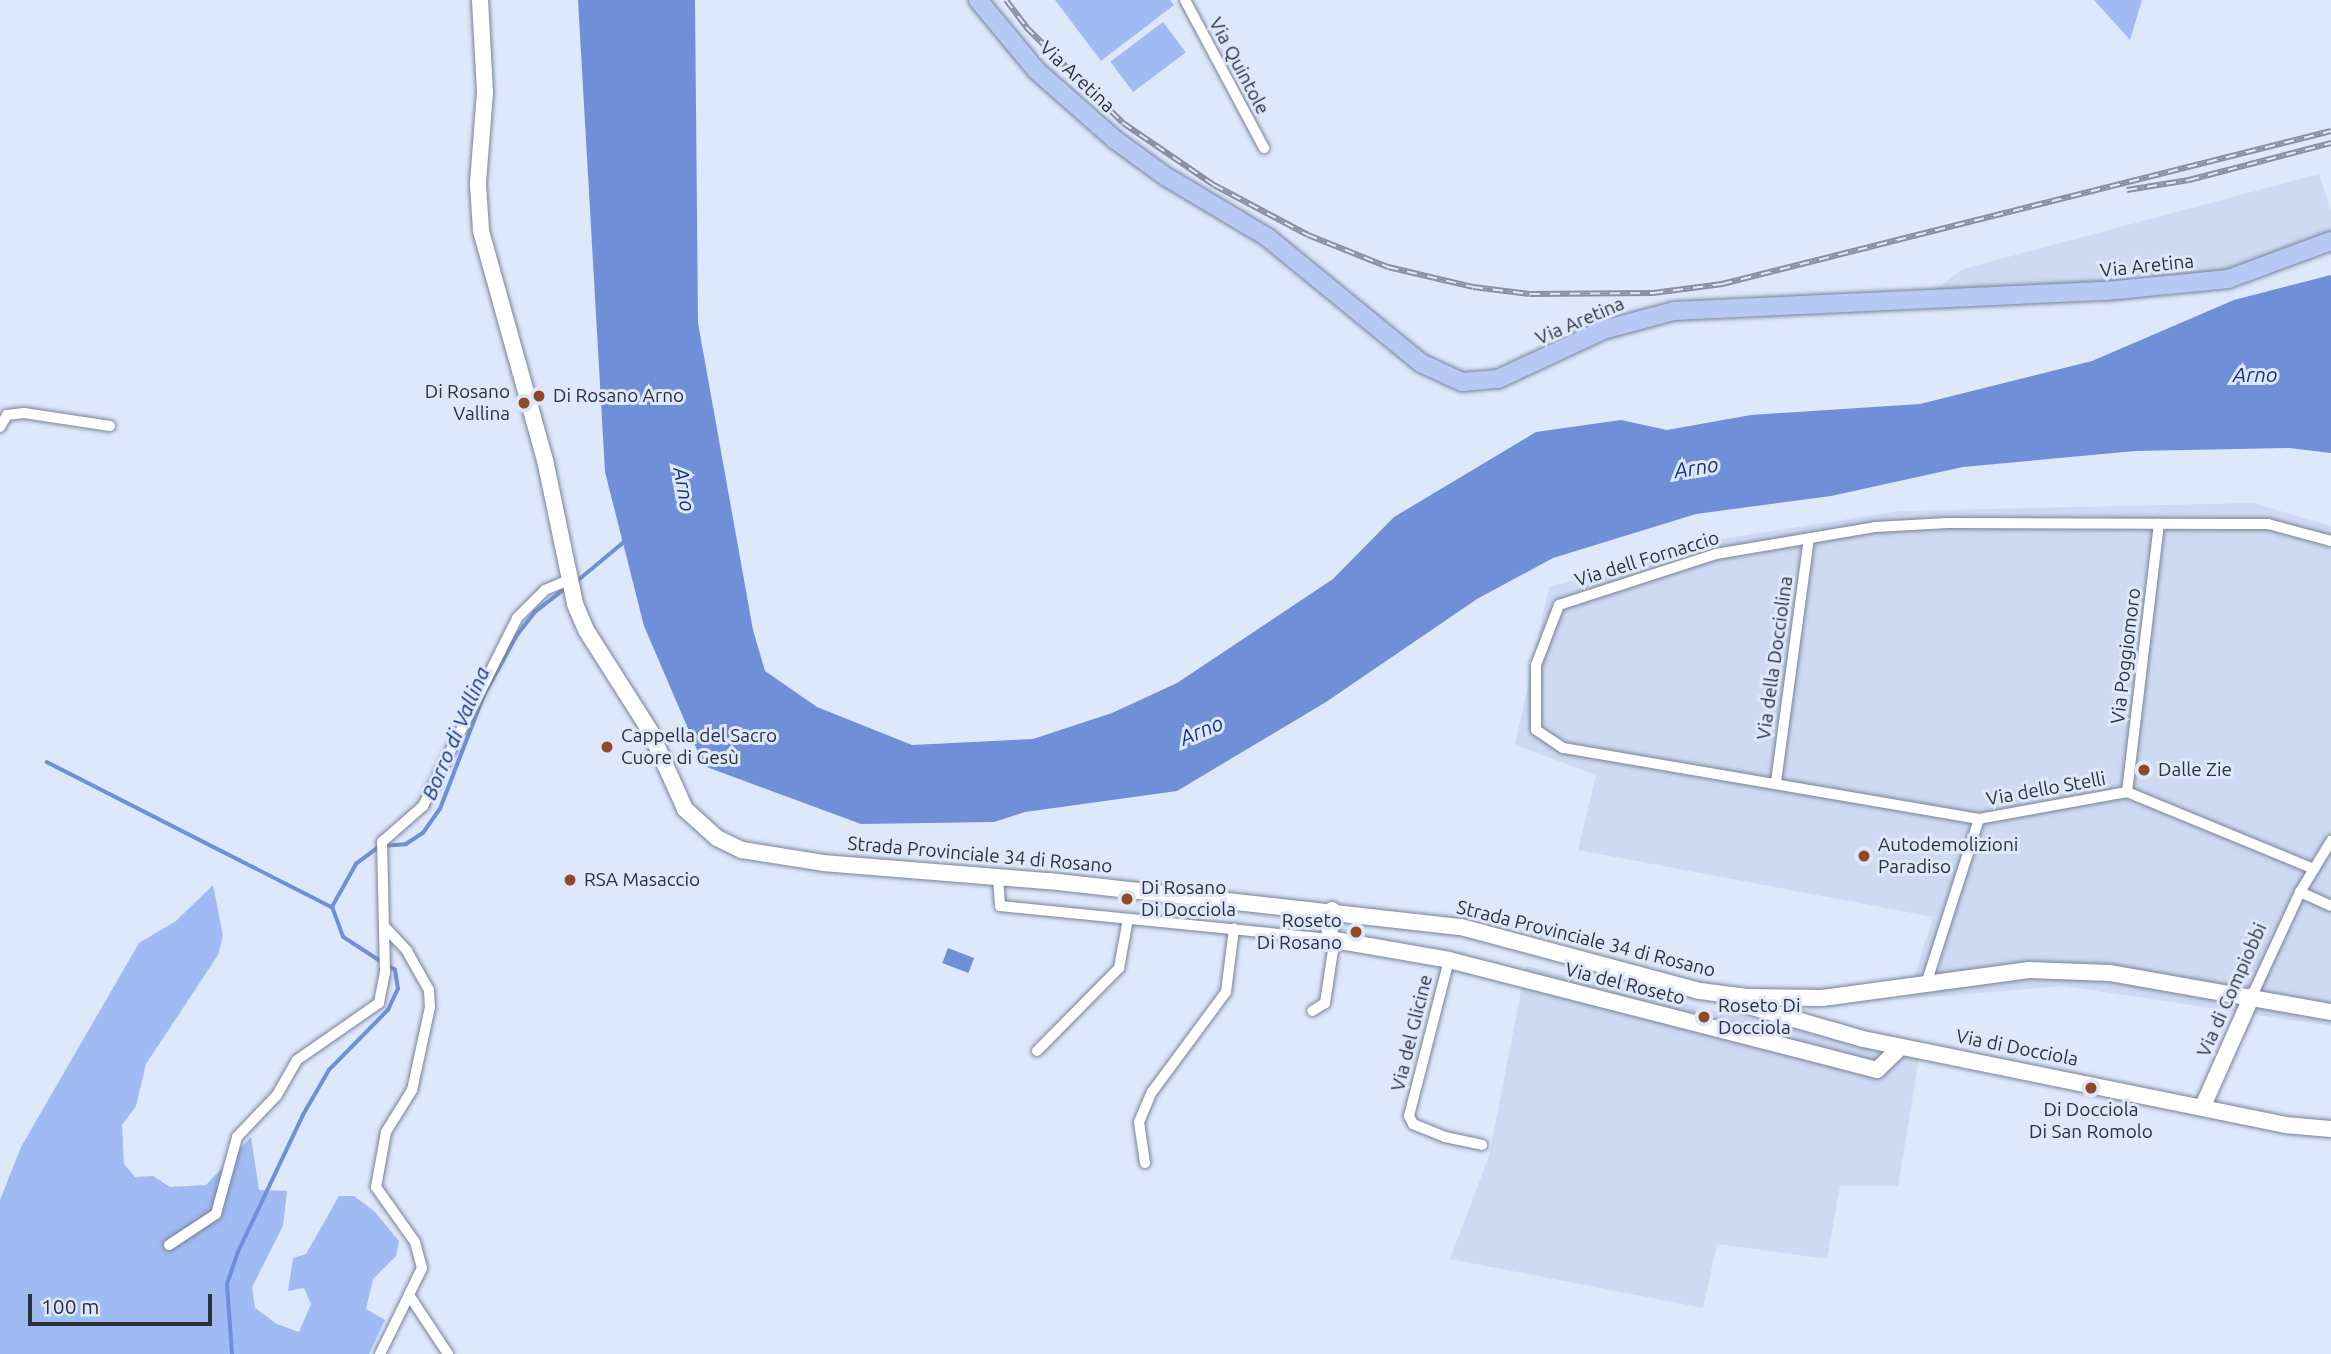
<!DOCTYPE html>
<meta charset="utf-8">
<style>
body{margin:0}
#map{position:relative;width:2331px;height:1354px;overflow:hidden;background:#dee8fb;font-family:Ubuntu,sans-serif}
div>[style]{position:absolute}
.built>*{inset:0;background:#cedaf2}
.green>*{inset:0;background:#a0baf3;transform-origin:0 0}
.water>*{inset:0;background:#6f8fd9;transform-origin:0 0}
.stream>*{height:3.5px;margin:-1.75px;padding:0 1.75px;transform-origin:1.75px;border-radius:1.75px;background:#6f8fd9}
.roads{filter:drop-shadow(0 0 2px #788399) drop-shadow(0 0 2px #788399)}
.street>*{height:10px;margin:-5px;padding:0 5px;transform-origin:5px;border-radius:5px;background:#fff}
.secondary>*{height:16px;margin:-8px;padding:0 8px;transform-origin:8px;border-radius:8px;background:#fff}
.primary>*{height:18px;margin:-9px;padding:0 9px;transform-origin:9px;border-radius:9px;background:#b6c9f5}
.rail>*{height:6px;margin-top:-3px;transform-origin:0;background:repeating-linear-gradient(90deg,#dee8fb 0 10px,#888f9d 0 20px);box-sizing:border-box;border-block:2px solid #888f9d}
.dots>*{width:19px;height:19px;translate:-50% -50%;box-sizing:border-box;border:4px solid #dee8fb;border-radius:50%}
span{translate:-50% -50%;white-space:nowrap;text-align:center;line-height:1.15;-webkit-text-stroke:6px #dee8fb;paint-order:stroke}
.street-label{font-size:19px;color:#2c313a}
.poi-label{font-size:19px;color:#2c313a}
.right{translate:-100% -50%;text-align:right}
.left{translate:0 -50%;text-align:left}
.water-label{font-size:21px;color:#153187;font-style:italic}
.scale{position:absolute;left:28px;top:1294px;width:184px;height:32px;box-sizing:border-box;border:4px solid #2c313a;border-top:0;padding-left:9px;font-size:21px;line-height:24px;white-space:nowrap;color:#2c313a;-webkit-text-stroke:5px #dee8fb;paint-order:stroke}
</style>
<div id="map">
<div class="built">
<div style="clip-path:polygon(2319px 174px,2331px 211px,2331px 247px,2224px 287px,1913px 306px,1963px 269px)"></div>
<div style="clip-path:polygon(2253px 503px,2331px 526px,2331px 1026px,2064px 986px,1907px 999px,1933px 917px,1578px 850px,1596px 775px,1515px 745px,1549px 587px,1714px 540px,1901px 511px)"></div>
<div style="clip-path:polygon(1526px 966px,1919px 1059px,1898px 1186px,1840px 1186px,1827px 1259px,1717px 1244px,1703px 1308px,1450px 1259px,1489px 1156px)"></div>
</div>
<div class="green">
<div style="clip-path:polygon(1055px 0,1170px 0,1174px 5px,1101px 61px)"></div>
<div style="clip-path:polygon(2094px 0,2142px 0,2130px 40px)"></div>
<div style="left:1163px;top:22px;width:38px;height:66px;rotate:53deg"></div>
<div style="clip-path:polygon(213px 885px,223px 936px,218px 955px,146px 1064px,136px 1106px,122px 1125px,124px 1164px,135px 1177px,153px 1176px,170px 1187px,206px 1185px,251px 1137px,259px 1190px,287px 1191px,283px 1226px,252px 1287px,255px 1308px,277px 1324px,299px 1332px,311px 1304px,304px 1288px,288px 1291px,293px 1258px,306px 1254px,339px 1196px,354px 1196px,374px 1211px,399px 1241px,396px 1256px,373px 1279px,366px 1309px,385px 1320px,369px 1354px,0 1354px,0 1200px,21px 1147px,139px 943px,176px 921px)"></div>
</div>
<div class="water">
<div style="clip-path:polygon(578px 0,695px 0,698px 323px,753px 630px,765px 671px,817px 707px,912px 745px,1033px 739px,1112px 713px,1177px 683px,1333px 579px,1394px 517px,1536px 432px,1621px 420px,1667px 430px,1751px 415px,1920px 404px,2092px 361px,2234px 300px,2331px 275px,2331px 453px,2289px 448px,2135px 451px,1963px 467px,1831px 496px,1696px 514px,1553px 558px,1477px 599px,1326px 702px,1177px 791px,1025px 812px,994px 822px,861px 824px,704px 766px,644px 626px,605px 472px)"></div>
<div style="left:948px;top:948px;width:28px;height:16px;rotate:21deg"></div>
</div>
<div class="stream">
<div style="left:576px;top:582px;width:62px;rotate:-39.8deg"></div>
<div style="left:47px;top:762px;width:320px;rotate:27deg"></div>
<div style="left:381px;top:962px;width:45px;rotate:-146.7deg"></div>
<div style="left:343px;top:937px;width:32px;rotate:-110deg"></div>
<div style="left:332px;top:907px;width:49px;rotate:-60.8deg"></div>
<div style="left:356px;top:864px;width:30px;rotate:-37deg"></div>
<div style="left:380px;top:846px;width:26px;rotate:-4deg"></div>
<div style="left:406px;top:844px;width:20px;rotate:-33deg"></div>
<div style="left:423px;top:833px;width:29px;rotate:-55deg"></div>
<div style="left:440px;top:809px;width:122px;rotate:-68.9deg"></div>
<div style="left:484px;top:695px;width:68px;rotate:-61.2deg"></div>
<div style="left:517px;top:635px;width:29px;rotate:-52deg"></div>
<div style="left:535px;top:612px;width:39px;rotate:-38deg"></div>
<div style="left:232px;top:1354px;width:70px;rotate:-94.1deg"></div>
<div style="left:227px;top:1284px;width:34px;rotate:-71deg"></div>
<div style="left:238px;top:1252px;width:152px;rotate:-64.6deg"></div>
<div style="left:303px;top:1115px;width:52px;rotate:-60deg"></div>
<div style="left:329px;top:1070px;width:84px;rotate:-45.5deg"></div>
<div style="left:388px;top:1010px;width:23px;rotate:-65deg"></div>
<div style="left:398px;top:989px;width:19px;rotate:-99deg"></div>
<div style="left:395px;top:970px;width:8px;rotate:-150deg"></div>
</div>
<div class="roads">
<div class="street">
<div style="left:1185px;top:0;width:168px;rotate:61.9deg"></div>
<div style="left:0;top:427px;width:14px;rotate:-60deg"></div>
<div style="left:7px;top:415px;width:17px;rotate:-7deg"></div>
<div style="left:24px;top:413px;width:87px;rotate:8.6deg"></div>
<div style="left:1776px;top:782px;width:246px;rotate:-82.3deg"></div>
<div style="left:2127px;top:792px;width:270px;rotate:-83.2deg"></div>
<div style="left:2314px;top:869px;width:202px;rotate:-157.6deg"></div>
<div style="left:2127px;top:792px;width:150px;rotate:169.7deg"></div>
<div style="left:1979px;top:819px;width:422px;rotate:-170.3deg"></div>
<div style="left:1563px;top:748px;width:32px;rotate:-146deg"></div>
<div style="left:1536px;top:730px;width:65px;rotate:-90deg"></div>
<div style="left:1536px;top:665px;width:64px;rotate:-69deg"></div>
<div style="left:1559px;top:605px;width:165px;rotate:-18deg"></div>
<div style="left:1716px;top:554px;width:161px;rotate:-9.6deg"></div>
<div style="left:1875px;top:527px;width:73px;rotate:-3.1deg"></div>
<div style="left:1948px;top:523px;width:320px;rotate:0.2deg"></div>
<div style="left:2268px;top:524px;width:65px;rotate:15.1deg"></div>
<div style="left:998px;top:877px;width:29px;rotate:86deg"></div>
<div style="left:1000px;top:906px;width:331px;rotate:5.7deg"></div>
<div style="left:1329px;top:939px;width:12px;rotate:70deg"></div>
<div style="left:1333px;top:950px;width:54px;rotate:98.6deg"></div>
<div style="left:1325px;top:1003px;width:15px;rotate:148deg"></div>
<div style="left:2300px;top:892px;width:34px;rotate:24deg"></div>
<div style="left:384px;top:926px;width:34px;rotate:47deg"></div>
<div style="left:407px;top:951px;width:45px;rotate:60.6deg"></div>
<div style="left:429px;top:990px;width:17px;rotate:87deg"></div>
<div style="left:430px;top:1007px;width:85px;rotate:102.2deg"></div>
<div style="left:412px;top:1090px;width:49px;rotate:121.8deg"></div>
<div style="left:386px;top:1132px;width:56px;rotate:100.3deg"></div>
<div style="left:376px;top:1187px;width:67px;rotate:54.7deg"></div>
<div style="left:415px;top:1242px;width:27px;rotate:75deg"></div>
<div style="left:422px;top:1268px;width:30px;rotate:116deg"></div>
<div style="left:409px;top:1295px;width:71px;rotate:56.5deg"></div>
<div style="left:1449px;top:960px;width:161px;rotate:104.4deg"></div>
<div style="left:1409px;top:1116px;width:9px;rotate:63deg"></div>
<div style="left:1413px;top:1124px;width:35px;rotate:22deg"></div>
<div style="left:1445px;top:1137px;width:38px;rotate:12deg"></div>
<div style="left:1926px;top:984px;width:173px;rotate:-72.2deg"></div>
<div style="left:2252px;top:996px;width:115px;rotate:-65.2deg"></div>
<div style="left:2300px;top:892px;width:60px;rotate:-58.7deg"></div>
<div style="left:1037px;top:1051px;width:117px;rotate:-45.3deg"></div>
<div style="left:1119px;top:968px;width:50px;rotate:-79.6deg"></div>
<div style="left:1145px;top:1163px;width:41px;rotate:-98.3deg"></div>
<div style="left:1139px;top:1122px;width:33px;rotate:-67deg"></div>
<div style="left:1152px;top:1092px;width:124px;rotate:-53.5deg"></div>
<div style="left:1226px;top:992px;width:64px;rotate:-82.8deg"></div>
<div style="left:169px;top:1245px;width:56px;rotate:-33.4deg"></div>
<div style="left:216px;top:1214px;width:80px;rotate:-74.7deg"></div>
<div style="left:237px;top:1137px;width:58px;rotate:-46.4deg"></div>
<div style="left:277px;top:1095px;width:40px;rotate:-60.3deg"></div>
<div style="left:297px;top:1060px;width:100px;rotate:-34.8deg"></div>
<div style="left:379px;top:1003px;width:31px;rotate:-79deg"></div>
<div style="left:385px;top:973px;width:131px;rotate:-91.3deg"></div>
<div style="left:382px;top:842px;width:55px;rotate:-41.3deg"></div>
<div style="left:423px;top:806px;width:210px;rotate:-63.4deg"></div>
<div style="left:517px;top:618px;width:40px;rotate:-45deg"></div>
<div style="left:545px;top:590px;width:26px;rotate:-23deg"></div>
<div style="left:380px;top:1354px;width:66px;rotate:-63.8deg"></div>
</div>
<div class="secondary">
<div style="left:480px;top:0;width:92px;rotate:86.9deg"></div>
<div style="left:485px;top:92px;width:92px;rotate:94.4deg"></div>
<div style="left:478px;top:184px;width:47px;rotate:86.3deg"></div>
<div style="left:481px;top:231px;width:238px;rotate:74.4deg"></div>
<div style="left:545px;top:460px;width:147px;rotate:78.2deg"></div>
<div style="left:575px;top:604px;width:28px;rotate:67deg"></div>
<div style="left:586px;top:630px;width:120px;rotate:57.6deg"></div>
<div style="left:650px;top:731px;width:85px;rotate:65.8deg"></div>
<div style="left:685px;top:809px;width:43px;rotate:42.2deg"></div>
<div style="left:717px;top:838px;width:28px;rotate:26deg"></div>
<div style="left:742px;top:850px;width:82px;rotate:9.1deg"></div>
<div style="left:823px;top:863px;width:227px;rotate:4.6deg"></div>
<div style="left:1049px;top:881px;width:415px;rotate:6.4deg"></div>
<div style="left:1461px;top:927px;width:247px;rotate:15deg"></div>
<div style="left:1700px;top:991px;width:47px;rotate:7.3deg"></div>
<div style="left:1747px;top:997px;width:75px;rotate:0.8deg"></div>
<div style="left:1822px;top:998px;width:209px;rotate:-7.7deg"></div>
<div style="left:2029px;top:970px;width:81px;rotate:2.1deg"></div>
<div style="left:2110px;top:973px;width:224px;rotate:10deg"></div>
<div style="left:1332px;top:910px;width:29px;rotate:96deg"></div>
<div style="left:1329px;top:939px;width:122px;rotate:9.9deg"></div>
<div style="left:1449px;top:960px;width:442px;rotate:14.4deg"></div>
<div style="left:1877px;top:1070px;width:33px;rotate:-44deg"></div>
<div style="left:1735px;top:1002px;width:133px;rotate:16.1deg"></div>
<div style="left:1863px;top:1039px;width:431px;rotate:11.5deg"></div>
<div style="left:2285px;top:1125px;width:46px;rotate:5deg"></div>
<div style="left:2203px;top:1106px;width:120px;rotate:-66deg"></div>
</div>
<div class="primary">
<div style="left:978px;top:0;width:92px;rotate:50.3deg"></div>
<div style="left:1037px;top:71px;width:103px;rotate:41.4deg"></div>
<div style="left:1114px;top:139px;width:63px;rotate:36deg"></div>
<div style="left:1165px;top:176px;width:119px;rotate:30.9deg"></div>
<div style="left:1267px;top:237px;width:199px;rotate:39.3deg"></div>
<div style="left:1421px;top:363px;width:45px;rotate:24.9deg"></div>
<div style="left:1462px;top:382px;width:36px;rotate:-5deg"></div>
<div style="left:1498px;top:379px;width:116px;rotate:-25deg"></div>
<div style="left:1603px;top:330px;width:73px;rotate:-15deg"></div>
<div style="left:1674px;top:311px;width:432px;rotate:-2.7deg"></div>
<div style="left:2106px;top:291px;width:123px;rotate:-5.6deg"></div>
<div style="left:2228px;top:279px;width:110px;rotate:-20.3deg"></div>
</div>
</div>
<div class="rail">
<div style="left:1006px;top:0;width:34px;rotate:53deg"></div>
<div style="left:1026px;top:27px;width:136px;rotate:44.7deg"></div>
<div style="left:1123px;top:123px;width:110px;rotate:34.3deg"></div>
<div style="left:1214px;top:185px;width:106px;rotate:28deg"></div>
<div style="left:1308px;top:235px;width:86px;rotate:21.8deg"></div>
<div style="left:1388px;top:267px;width:87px;rotate:13.2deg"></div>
<div style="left:1473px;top:287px;width:57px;rotate:7deg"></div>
<div style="left:1530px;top:294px;width:123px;rotate:-0.5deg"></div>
<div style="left:1653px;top:293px;width:70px;rotate:-7.4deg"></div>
<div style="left:1722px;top:284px;width:628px;rotate:-14.1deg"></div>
<div style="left:2127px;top:190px;width:63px;rotate:-9.2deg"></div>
<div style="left:2189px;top:180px;width:147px;rotate:-14.6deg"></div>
</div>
<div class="dots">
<div style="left:539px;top:396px;background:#914a24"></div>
<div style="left:524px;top:403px;background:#914a24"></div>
<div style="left:607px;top:747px;background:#914a24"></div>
<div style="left:2144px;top:770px;background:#914a24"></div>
<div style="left:1864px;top:856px;background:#914a24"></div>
<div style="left:570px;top:880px;background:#914a24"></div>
<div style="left:1127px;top:899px;background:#914a24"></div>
<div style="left:1356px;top:932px;background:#914a24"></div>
<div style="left:1704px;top:1017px;background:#914a24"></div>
<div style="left:2091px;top:1088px;background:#914a24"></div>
</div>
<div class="street-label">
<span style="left:1239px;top:66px;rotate:62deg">Via Quintole</span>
<span style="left:1077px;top:77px;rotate:43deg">Via Aretina</span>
<span style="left:2147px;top:266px;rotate:-6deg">Via Aretina</span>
<span style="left:1580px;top:321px;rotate:-23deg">Via Aretina</span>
<span style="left:1647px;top:559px;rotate:-17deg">Via dell Fornaccio</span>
<span style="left:2126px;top:656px;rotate:-83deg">Via Poggiomoro</span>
<span style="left:1775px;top:658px;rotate:-82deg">Via della Docciolina</span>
<span style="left:2046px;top:789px;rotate:-10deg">Via dello Stelli</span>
<span style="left:980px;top:855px;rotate:5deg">Strada Provinciale 34 di Rosano</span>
<span style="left:1586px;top:939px;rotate:14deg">Strada Provinciale 34 di Rosano</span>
<span style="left:1625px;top:984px;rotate:14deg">Via del Roseto</span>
<span style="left:2232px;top:990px;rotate:-66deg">Via di Compiobbi</span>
<span style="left:1412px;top:1033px;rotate:-76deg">Via del Glicine</span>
<span style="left:2017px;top:1048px;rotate:11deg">Via di Docciola</span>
</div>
<div class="poi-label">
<span class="right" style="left:510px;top:403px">Di Rosano<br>Vallina</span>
<span class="left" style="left:553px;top:396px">Di Rosano Arno</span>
<span class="left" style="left:621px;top:747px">Cappella del Sacro<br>Cuore di Gesù</span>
<span class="left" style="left:2158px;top:770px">Dalle Zie</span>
<span class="left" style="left:1878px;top:856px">Autodemolizioni<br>Paradiso</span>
<span class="left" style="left:584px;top:880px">RSA Masaccio</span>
<span class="left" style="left:1141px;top:899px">Di Rosano<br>Di Docciola</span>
<span class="right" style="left:1342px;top:932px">Roseto<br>Di Rosano</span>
<span class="left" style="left:1718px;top:1017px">Roseto Di<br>Docciola</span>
<span style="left:2091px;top:1121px">Di Docciola<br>Di San Romolo</span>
</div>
<div class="water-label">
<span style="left:2255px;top:374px">Arno</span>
<span style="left:1696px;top:467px;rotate:-9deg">Arno</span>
<span style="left:685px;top:489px;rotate:80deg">Arno</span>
<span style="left:1201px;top:730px;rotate:-23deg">Arno</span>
<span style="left:455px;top:733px;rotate:-67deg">Borro di Vallina</span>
</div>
<div class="scale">100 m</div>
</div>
